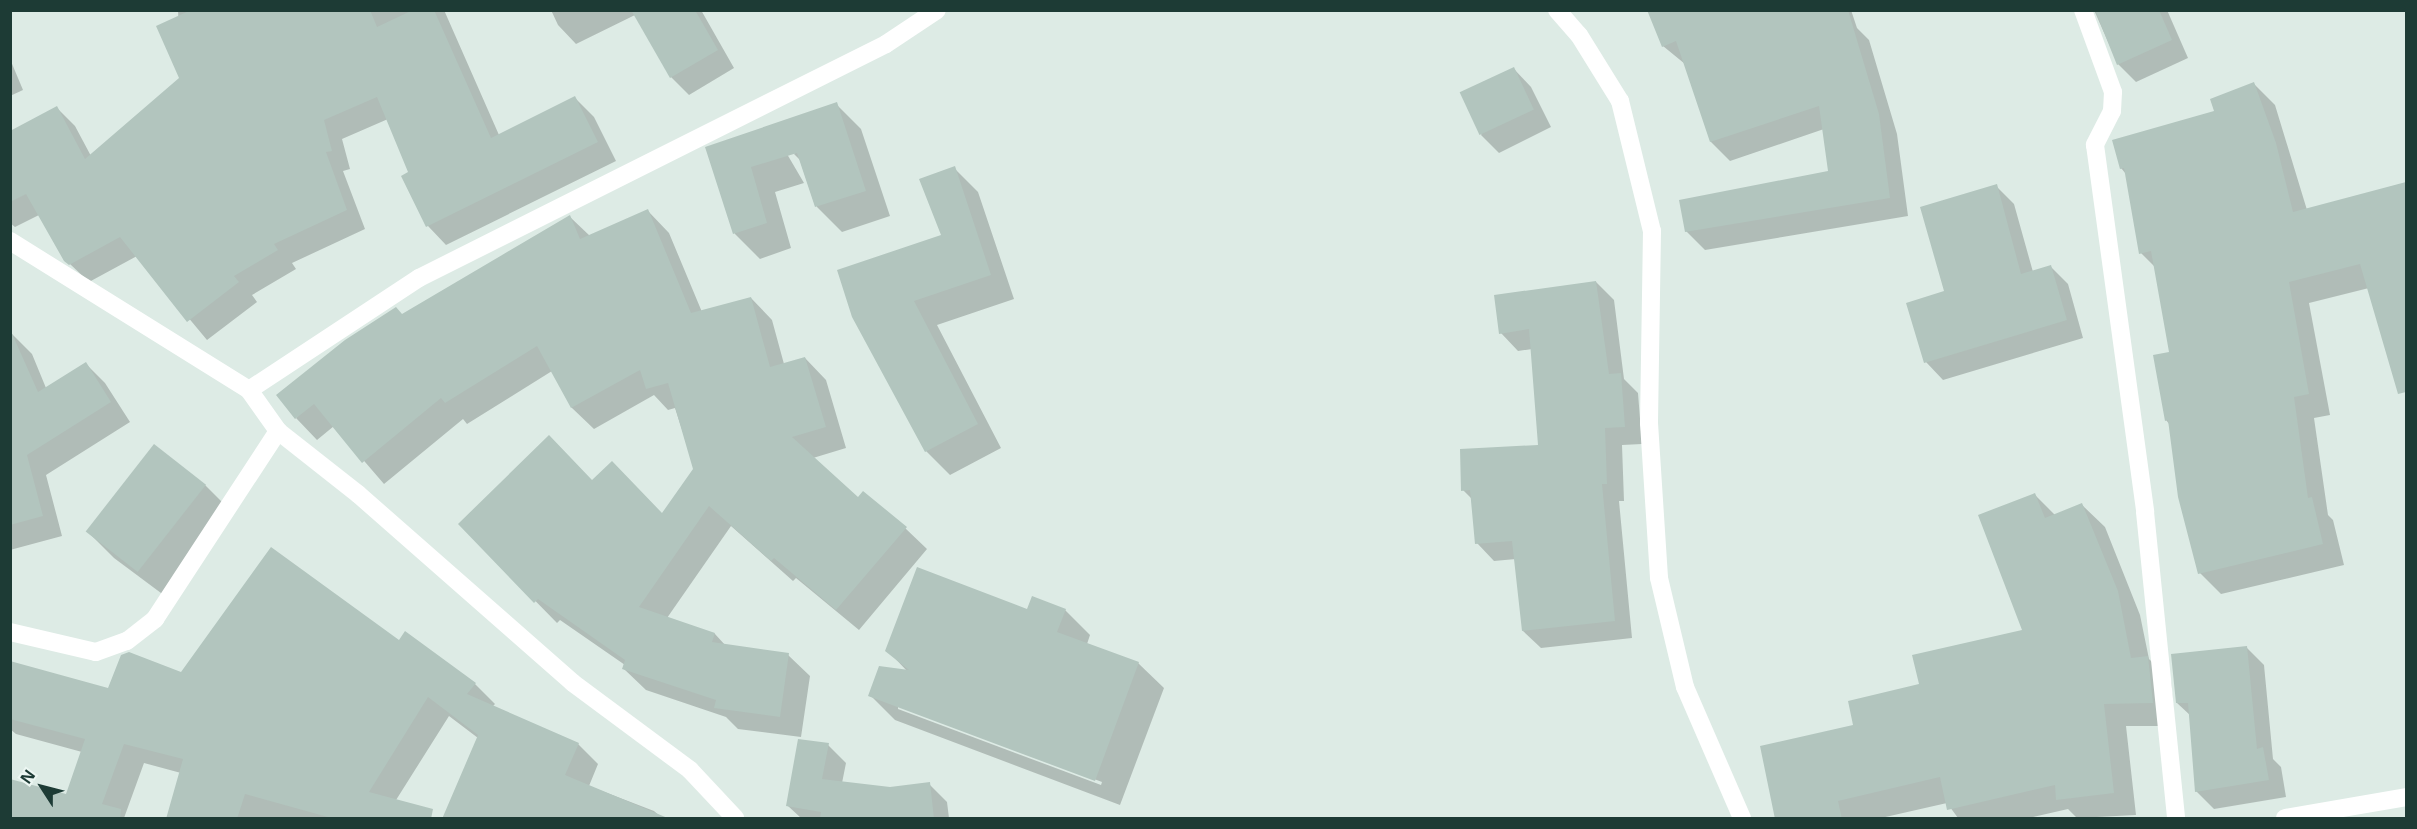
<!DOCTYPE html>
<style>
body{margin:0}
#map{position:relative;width:2417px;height:829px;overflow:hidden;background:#ddebe5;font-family:"Open Sans",sans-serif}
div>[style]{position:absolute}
.shadow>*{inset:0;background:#0003}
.building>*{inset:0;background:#b2c5be;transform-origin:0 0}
.minor>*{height:18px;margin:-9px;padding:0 9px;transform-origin:9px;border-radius:9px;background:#fff}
span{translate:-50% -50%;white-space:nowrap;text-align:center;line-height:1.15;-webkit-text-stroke:4.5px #edf7f3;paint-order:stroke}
.frame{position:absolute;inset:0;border:12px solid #1d3b35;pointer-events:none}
.north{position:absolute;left:12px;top:757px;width:60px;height:60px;-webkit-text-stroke:4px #edf7f3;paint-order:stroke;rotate:306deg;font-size:16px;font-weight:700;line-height:24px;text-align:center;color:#1d3b35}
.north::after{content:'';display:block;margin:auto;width:21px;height:27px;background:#1d3b35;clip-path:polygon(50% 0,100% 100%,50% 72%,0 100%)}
</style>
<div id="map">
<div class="shadow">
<div style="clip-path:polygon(178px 10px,444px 10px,499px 135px,575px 98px,594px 117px,616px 161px,446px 245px,428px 226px,403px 177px,410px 173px,388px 119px,342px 139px,350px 169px,343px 171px,365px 229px,292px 263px,296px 269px,252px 295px,257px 302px,207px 340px,137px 256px,89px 282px,70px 264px,41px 214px,15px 227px,10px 223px,10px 133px,57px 108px,75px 126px,91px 156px,181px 79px)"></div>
<div style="clip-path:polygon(551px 10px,701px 10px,734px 68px,689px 95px,671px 77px,635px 15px,576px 44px,558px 25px)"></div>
<div style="clip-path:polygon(1649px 10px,1851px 10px,1857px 28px,1869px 40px,1897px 134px,1908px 216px,1705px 250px,1686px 231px,1830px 172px,1824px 129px,1730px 161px,1711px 142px,1685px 64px,1663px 46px)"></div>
<div style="clip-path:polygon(2094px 10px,2167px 10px,2188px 58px,2136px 82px,2118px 64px)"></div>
<div style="clip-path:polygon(10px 59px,23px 90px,10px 96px)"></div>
<div style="clip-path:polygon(1514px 69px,1531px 87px,1551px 127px,1499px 153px,1481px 135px)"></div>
<div style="clip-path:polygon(2254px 84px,2275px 105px,2307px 210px,2406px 186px,2406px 364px,2385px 343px,2369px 288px,2309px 303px,2330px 415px,2314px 418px,2328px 515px,2333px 520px,2344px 565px,2221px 594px,2200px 573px,2170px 425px,2166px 420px,2171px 353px,2155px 267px,2141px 253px,2126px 174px,2121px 168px,2216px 112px)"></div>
<div style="clip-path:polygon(836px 104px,861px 129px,890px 216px,842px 232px,817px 207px,802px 162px,794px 154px)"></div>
<div style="clip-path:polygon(707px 148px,787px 154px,804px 183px,775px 192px,791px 248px,760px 259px,735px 234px)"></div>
<div style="clip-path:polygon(954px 168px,978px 192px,1014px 299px,937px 325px,1001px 448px,950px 475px,926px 451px,838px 271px,943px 236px)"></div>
<div style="clip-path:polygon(1996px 186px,2014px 204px,2033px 272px,2050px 266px,2068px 284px,2083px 338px,1943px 380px,1926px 362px,1946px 292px)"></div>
<div style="clip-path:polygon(648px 211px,669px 233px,702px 312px,751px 298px,772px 320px,784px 364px,805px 358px,826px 380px,846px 448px,813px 458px,858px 499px,905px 528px,927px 549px,859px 630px,796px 578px,793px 581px,731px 526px,667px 618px,715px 634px,726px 646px,788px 655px,810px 676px,801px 737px,738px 729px,726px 717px,646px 690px,624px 669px,625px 665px,560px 620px,557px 623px,460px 524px,592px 482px,663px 515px,695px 469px,675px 408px,668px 410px,654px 395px,594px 429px,572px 408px,552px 371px,467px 424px,463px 419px,384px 484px,334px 426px,317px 440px,296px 418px,403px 316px,570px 217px,590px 236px)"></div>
<div style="clip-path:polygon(1596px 282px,1614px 300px,1624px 379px,1638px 393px,1642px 444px,1622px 445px,1624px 501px,1619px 501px,1632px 638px,1541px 648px,1523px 631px,1516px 559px,1494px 561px,1477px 543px,1473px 500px,1463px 490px,1539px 446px,1532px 349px,1518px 351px,1501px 333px)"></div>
<div style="clip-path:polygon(12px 334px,32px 354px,46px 388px,86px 364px,105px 383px,130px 422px,46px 475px,62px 536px,10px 550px)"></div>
<div style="clip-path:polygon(205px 485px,230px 510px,165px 596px,114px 558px,89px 533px)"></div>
<div style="clip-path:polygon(2034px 494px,2055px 515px,2082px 505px,2105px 527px,2140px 615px,2149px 659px,2171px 681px,2175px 726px,2126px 726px,2136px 815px,2077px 818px,2068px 809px,2029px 818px,1958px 818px,1947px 803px,1881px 818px,1777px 818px,1855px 726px,1921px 686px,2024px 631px)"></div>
<div style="clip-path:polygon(evenodd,1065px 610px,1090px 635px,1087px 644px,1138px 663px,1164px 688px,1120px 805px,895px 720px,870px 695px,908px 672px,887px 650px,1028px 611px,1065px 610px,898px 705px,1102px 782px,1101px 785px,898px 709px,898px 705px)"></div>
<div style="clip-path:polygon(399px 642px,475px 684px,495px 704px,492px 707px,578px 744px,598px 764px,589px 786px,654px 811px,662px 818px,478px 738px,449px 716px,391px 808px,399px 818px,167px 818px,181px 773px,144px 763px,124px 818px,10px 818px,66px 796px,82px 752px,16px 734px,10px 729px,10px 663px,109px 690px,181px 674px)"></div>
<div style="clip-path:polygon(2247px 648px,2264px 665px,2273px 759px,2281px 767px,2286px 797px,2214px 809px,2196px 791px,2191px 716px,2177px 703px)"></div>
<div style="clip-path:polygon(828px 745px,846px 763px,842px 783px,890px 788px,929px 784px,947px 802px,949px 818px,801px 818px,788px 806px)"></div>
</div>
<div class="building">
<div style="clip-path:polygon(191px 10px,370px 10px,377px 27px,413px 10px,434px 10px,491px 138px,575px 96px,598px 142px,426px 227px,401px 176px,408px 172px,377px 97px,324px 120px,332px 151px,326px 152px,347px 210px,274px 244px,278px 250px,234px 276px,239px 282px,187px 322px,120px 237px,69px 265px,64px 261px,26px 194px,10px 202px,10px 131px,57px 106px,85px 159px,179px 78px,156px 26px)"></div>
<div style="clip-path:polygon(631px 10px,695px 10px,718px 50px,670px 78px)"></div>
<div style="clip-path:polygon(1647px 10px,1848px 10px,1879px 114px,1890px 198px,1685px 232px,1679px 200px,1828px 171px,1819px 106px,1710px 142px,1676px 41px,1662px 47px)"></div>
<div style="clip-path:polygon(2095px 10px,2159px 10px,2172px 40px,2117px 65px)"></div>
<div style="left:1514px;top:67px;width:47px;height:60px;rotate:65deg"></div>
<div style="clip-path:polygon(2254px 82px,2276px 143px,2293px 212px,2406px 182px,2406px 392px,2398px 394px,2360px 264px,2289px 282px,2309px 394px,2294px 397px,2308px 498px,2312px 497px,2323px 544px,2198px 574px,2178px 497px,2168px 420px,2165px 421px,2153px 355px,2169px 352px,2151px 251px,2139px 254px,2124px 168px,2120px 169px,2112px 140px,2214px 111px,2210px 99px)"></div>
<div style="clip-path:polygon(837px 102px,866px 191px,815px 207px,797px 153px,751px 167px,767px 223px,733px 234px,705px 147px)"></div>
<div style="clip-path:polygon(955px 166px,991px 275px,914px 301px,978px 424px,925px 452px,852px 317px,837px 270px,941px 235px,919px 179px)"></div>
<div style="clip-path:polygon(1997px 184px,2021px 274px,2051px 265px,2067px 320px,1924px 363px,1906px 303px,1944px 291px,1920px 207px)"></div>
<div style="clip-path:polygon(648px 209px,691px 313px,751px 297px,770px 367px,805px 357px,826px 427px,792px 437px,858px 497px,863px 491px,907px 527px,836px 610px,774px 558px,771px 561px,709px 506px,639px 607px,715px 633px,712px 642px,789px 653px,780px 717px,714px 708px,716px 700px,622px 669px,625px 660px,538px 599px,534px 603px,458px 524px,549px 435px,592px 480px,612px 461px,662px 513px,693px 469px,668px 383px,646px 389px,640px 370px,571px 408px,537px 346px,445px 403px,441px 398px,362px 463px,314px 404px,295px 419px,276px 395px,345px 340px,396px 307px,402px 314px,570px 215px,580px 239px)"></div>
<div style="clip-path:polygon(1596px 281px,1609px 374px,1621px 373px,1625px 427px,1605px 428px,1607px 484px,1602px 484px,1615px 621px,1522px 631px,1512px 541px,1475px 544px,1470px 490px,1461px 491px,1460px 449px,1538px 445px,1529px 329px,1499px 334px,1494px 295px)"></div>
<div style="clip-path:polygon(10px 329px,38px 392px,86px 362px,111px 402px,27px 455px,43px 516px,10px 525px)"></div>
<div style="left:154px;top:444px;width:66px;height:111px;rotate:38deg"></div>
<div style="clip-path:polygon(2035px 493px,2045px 518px,2082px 503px,2118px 591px,2131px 658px,2148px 656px,2153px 703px,2104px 704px,2114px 793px,2056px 800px,2055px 785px,1947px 810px,1940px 777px,1838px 801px,1842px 819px,1775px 819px,1760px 746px,1853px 725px,1848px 701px,1919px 684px,1912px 655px,2022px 630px,1978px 515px)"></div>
<div style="clip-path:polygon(271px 547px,399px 640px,405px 631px,476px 683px,467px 694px,579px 743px,565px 775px,670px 819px,442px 819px,478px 735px,428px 697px,369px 792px,433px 809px,431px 819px,335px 819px,245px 794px,237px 819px,166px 819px,183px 759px,124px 744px,102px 804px,121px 809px,120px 819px,10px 819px,10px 779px,66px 794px,85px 739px,10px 719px,10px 661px,108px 688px,121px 655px,129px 652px,181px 672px)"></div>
<div style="clip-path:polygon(917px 567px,1027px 609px,1032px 596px,1066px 609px,1057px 632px,1139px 662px,1095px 781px,868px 696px,879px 666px,909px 670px,885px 651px)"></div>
<div style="clip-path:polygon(2247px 646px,2257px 749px,2263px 747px,2269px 780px,2195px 792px,2188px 703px,2176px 703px,2171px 654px)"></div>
<div style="clip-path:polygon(798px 739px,829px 743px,822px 779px,890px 787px,930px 782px,934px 819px,820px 819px,821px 812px,786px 806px)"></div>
</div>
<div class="minor">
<div style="left:1557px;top:10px;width:33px;rotate:49deg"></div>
<div style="left:1579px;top:35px;width:78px;rotate:58.2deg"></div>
<div style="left:1620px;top:101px;width:134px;rotate:76.2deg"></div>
<div style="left:1652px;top:231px;width:192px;rotate:90.9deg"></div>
<div style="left:1649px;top:423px;width:155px;rotate:86.3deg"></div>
<div style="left:1659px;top:578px;width:112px;rotate:76.6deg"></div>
<div style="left:1685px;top:687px;width:143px;rotate:66.5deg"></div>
<div style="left:2083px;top:10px;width:87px;rotate:69.9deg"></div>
<div style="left:2113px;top:92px;width:19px;rotate:93deg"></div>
<div style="left:2112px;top:111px;width:38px;rotate:117deg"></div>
<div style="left:2095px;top:145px;width:370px;rotate:82.2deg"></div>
<div style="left:2145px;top:512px;width:308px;rotate:84.2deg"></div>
<div style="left:10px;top:241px;width:282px;rotate:31.9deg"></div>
<div style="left:249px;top:390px;width:50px;rotate:54.7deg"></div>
<div style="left:278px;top:431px;width:102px;rotate:38.2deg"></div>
<div style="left:358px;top:494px;width:286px;rotate:41.3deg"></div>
<div style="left:573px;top:683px;width:146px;rotate:36.6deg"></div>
<div style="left:690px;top:770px;width:66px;rotate:46.8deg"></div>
<div style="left:249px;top:390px;width:204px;rotate:-33.4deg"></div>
<div style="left:419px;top:278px;width:522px;rotate:-26.61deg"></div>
<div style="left:886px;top:44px;width:61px;rotate:-33.7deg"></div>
<div style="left:10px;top:632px;width:88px;rotate:13.1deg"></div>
<div style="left:96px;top:652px;width:33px;rotate:-20deg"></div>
<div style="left:127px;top:641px;width:36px;rotate:-38deg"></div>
<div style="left:155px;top:619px;width:225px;rotate:-56.8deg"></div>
<div style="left:2285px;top:818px;width:123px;rotate:-9.8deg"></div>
</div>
<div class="frame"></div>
<div class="north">N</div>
</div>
